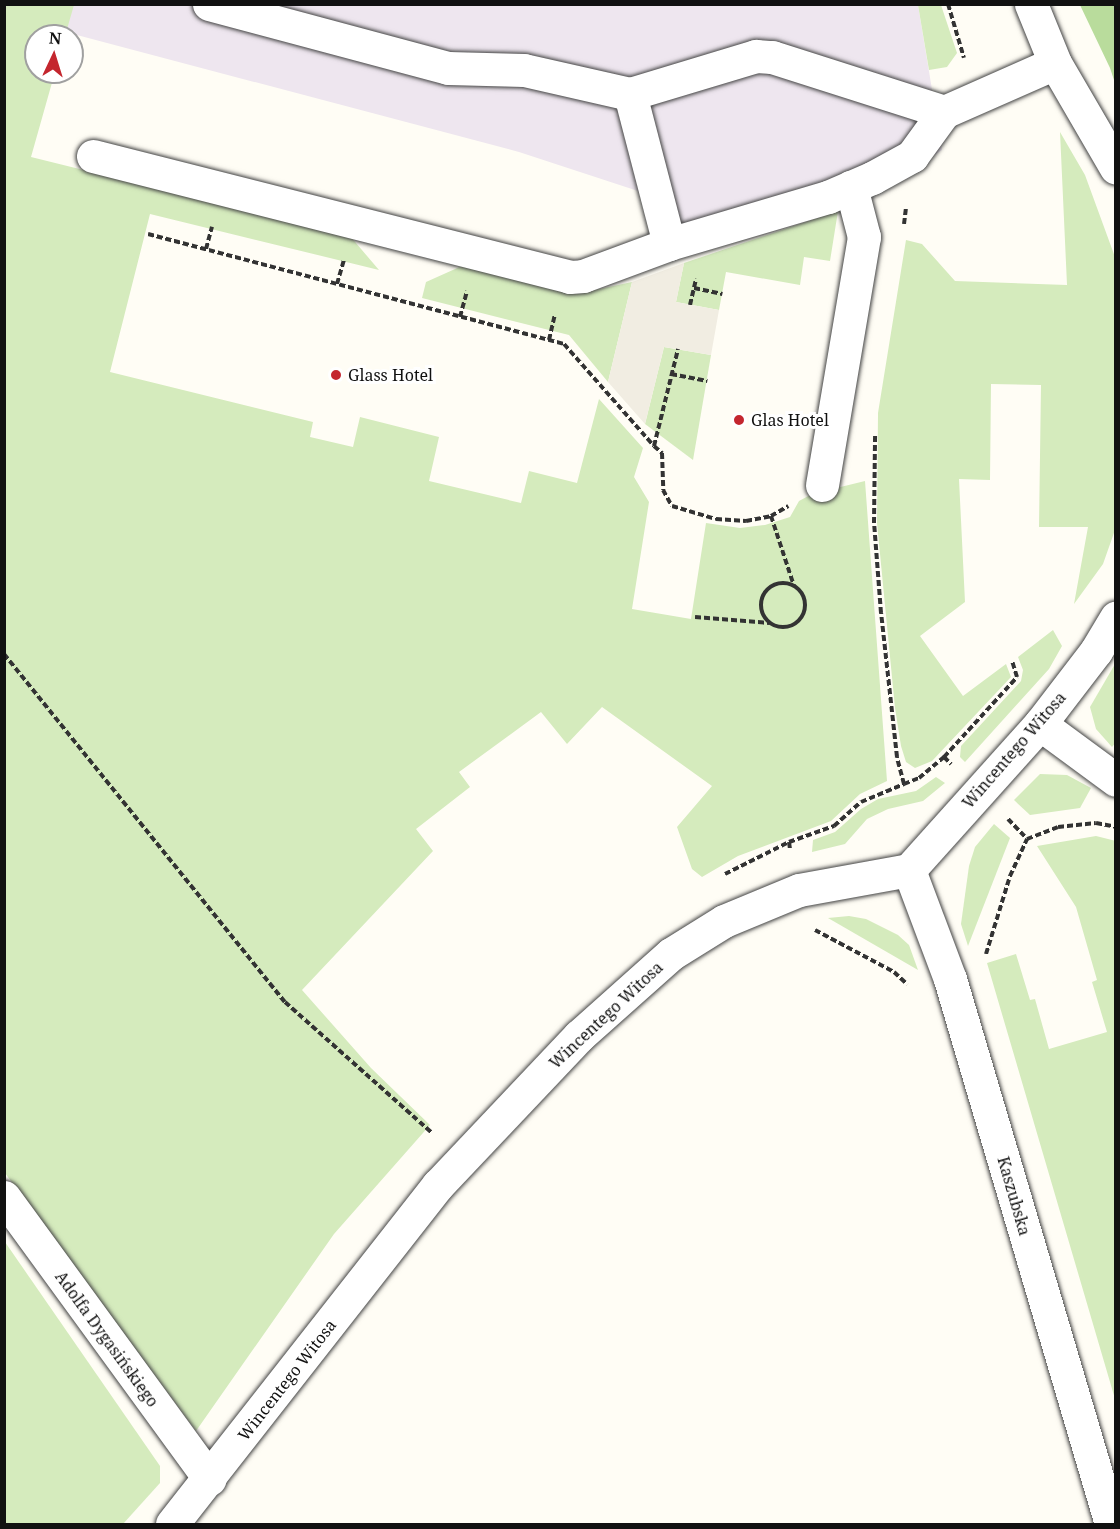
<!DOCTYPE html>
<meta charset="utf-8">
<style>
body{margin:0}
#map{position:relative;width:1120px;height:1529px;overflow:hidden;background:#fffdf5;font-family:"Noto Serif",serif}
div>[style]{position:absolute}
.industrial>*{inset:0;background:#eee6ef}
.green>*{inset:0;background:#d5ebbd}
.forest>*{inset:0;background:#b9dc9c}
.plaza>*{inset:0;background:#f1ede2}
.path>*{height:4px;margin-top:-2px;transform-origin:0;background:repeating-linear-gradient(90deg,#333 0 6px,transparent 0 9px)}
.path>.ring{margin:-2px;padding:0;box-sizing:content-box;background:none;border:4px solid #333;border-radius:50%}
.roads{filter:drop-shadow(0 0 2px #444) drop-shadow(0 0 2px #444)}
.minor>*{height:33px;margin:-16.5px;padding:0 16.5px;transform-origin:16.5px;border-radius:16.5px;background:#fff}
.dots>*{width:16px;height:16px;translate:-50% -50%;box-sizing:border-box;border:3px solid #fff;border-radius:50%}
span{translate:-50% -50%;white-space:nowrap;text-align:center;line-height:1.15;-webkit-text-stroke:6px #fff;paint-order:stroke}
.poi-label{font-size:16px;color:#111}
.left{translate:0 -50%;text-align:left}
.street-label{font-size:16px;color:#111}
.frame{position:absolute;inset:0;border:6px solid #111;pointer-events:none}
.north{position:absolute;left:24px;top:24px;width:60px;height:60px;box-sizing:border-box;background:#fff;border:2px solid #a0a0a0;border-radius:50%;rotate:4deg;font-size:16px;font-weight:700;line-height:24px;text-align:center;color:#111}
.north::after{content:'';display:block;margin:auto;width:21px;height:27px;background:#c4262e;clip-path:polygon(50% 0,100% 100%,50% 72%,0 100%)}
</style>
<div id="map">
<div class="industrial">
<div style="clip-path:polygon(14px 4px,918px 5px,942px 150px,892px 185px,671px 255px,638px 191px,519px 152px,9px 17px)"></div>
</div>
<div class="green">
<div style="clip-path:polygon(4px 5px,74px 5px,65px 36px,36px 36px,36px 72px,55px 72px,31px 157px,350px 236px,379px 270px,150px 214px,110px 372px,313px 422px,310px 437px,353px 447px,360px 417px,439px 437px,429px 481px,521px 503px,529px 471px,577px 483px,599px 399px,643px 448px,634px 477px,649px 502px,632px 609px,691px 619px,706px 523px,740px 528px,765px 525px,790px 517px,799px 501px,812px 494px,865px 481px,887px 781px,860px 794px,831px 821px,738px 856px,702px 877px,692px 869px,677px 827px,712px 786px,602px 707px,567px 744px,541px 712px,459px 772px,470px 787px,416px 829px,433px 851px,302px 990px,371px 1068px,430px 1125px,334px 1234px,196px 1431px,5px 1173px)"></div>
<div style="clip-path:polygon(918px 5px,941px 5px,957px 53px,947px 67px,929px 70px)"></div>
<div style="clip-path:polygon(1060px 132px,1085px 175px,1115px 257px,1115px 530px,1103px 564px,1074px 604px,1088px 527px,1039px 527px,1041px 385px,991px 384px,990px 480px,959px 479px,965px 602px,920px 636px,963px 696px,1006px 664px,1011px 677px,932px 761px,915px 768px,906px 762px,901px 746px,895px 708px,877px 523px,878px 413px,906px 240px,922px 244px,955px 281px,1067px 285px)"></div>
<div style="clip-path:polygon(838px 211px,830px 261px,804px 257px,800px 285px,726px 272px,719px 310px,676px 302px,684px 263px)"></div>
<div style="clip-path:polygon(464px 265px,576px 294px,632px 282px,608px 382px,569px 335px,422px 298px,426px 282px)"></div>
<div style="clip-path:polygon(664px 347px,711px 355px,693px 460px,645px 424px)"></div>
<div style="clip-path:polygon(1053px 630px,1062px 646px,1049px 669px,965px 762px,960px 757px,961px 746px,1021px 681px,1023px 670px,1018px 657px)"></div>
<div style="clip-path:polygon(1115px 664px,1116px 742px,1112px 747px,1096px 729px,1090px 707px)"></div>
<div style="clip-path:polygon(1040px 774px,1067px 775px,1091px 788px,1080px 808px,1030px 815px,1014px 800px)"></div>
<div style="clip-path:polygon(936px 777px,945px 783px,923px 801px,888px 809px,867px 819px,845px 844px,812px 852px,813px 840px,835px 832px,861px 809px,878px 799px,916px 791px)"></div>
<div style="clip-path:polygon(994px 824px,1010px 838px,968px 946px,961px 924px,969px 866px,975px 847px)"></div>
<div style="clip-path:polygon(1096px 836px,1116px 841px,1115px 1399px,987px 963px,1016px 954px,1030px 1000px,1035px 999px,1049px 1049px,1107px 1032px,1092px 982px,1097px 980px,1076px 907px,1037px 846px)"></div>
<div style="clip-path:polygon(849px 916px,866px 919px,898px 935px,909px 945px,918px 970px,828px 918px)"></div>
<div style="clip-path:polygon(5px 1242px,160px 1466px,160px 1483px,123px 1524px,5px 1524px)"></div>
</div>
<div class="forest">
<div style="clip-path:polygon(1080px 5px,1115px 5px,1115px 83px,1110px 68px)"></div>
</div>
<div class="plaza">
<div style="clip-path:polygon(684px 263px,676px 302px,719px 310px,711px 355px,664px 347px,645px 424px,608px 382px,632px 282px)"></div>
</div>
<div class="path">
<div style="left:948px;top:4px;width:56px;rotate:73.5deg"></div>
<div style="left:904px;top:224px;width:17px;rotate:-83deg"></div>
<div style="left:148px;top:234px;width:430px;rotate:14.8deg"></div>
<div style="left:564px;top:344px;width:136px;rotate:48.6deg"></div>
<div style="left:654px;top:446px;width:100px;rotate:-76.1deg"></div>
<div style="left:206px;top:249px;width:23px;rotate:-75deg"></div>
<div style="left:337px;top:284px;width:25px;rotate:-74deg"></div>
<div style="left:694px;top:288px;width:29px;rotate:12deg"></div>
<div style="left:690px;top:305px;width:27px;rotate:-77deg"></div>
<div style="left:460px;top:317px;width:27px;rotate:-75deg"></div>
<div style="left:549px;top:340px;width:26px;rotate:-77deg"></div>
<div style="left:671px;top:374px;width:37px;rotate:11deg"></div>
<div style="left:654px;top:446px;width:11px;rotate:41deg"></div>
<div style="left:662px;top:453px;width:37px;rotate:88deg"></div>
<div style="left:663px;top:490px;width:18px;rotate:61deg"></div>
<div style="left:672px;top:506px;width:46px;rotate:16.5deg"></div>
<div style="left:716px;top:519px;width:30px;rotate:4deg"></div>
<div style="left:746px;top:521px;width:25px;rotate:-11deg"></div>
<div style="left:771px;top:516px;width:20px;rotate:-30deg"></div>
<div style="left:771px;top:516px;width:74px;rotate:71.8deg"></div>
<div class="ring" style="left:761px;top:583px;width:40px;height:40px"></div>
<div style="left:695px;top:617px;width:75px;rotate:4.6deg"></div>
<div style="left:4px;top:654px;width:447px;rotate:51.1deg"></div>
<div style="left:285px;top:1002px;width:197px;rotate:41.7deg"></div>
<div style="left:944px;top:757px;width:108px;rotate:-47.6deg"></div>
<div style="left:1017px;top:677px;width:17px;rotate:-107deg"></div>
<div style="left:904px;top:784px;width:16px;rotate:-22deg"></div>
<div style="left:919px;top:778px;width:33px;rotate:-40deg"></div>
<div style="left:944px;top:757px;width:10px;rotate:45deg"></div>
<div style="left:1008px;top:819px;width:28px;rotate:46deg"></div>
<div style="left:789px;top:842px;width:48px;rotate:-19.6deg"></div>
<div style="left:834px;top:826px;width:36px;rotate:-42deg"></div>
<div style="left:861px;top:802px;width:47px;rotate:-22.7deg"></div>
<div style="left:904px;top:784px;width:28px;rotate:-105deg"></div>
<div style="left:897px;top:757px;width:145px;rotate:-96.3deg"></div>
<div style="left:881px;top:613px;width:90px;rotate:-94.4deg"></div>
<div style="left:874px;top:523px;width:87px;rotate:-89.3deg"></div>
<div style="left:725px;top:874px;width:72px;rotate:-26.6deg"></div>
<div style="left:789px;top:842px;width:7px;rotate:82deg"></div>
<div style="left:815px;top:930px;width:89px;rotate:28deg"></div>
<div style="left:894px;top:972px;width:18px;rotate:43deg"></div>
<div style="left:986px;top:954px;width:82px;rotate:-72.9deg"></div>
<div style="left:1010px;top:876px;width:41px;rotate:-65.3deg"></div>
<div style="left:1027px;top:839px;width:33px;rotate:-21deg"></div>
<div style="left:1058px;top:827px;width:38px;rotate:-6deg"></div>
<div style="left:1096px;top:823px;width:20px;rotate:11deg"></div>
</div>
<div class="roads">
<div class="minor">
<div style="left:209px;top:4px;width:247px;rotate:15deg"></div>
<div style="left:448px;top:68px;width:76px;rotate:1.5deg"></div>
<div style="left:524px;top:70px;width:109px;rotate:12.8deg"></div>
<div style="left:630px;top:94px;width:132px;rotate:-16.8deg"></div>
<div style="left:756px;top:56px;width:16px;rotate:4deg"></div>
<div style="left:772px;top:57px;width:181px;rotate:17.7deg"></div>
<div style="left:1031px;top:4px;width:64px;rotate:67.9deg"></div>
<div style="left:1055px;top:63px;width:121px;rotate:59.8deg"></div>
<div style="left:630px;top:94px;width:155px;rotate:75.4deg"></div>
<div style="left:93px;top:156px;width:492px;rotate:14.2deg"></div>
<div style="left:570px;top:277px;width:13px;rotate:-4deg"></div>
<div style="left:583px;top:276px;width:92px;rotate:-20.4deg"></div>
<div style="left:669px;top:244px;width:166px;rotate:-16.5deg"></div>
<div style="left:828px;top:197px;width:48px;rotate:-23.4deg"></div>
<div style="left:872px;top:178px;width:46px;rotate:-28.8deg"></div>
<div style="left:912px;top:156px;width:54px;rotate:-54deg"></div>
<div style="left:944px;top:112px;width:121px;rotate:-23.8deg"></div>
<div style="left:822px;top:485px;width:252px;rotate:-80.4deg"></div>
<div style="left:864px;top:237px;width:52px;rotate:-104.6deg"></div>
<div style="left:1040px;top:724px;width:94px;rotate:36.4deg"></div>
<div style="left:909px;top:870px;width:116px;rotate:69.4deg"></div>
<div style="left:950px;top:979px;width:568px;rotate:73.54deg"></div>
<div style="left:4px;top:1197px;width:349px;rotate:53.9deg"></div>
<div style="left:172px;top:1524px;width:431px;rotate:-51.9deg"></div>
<div style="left:438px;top:1185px;width:205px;rotate:-46.6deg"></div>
<div style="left:579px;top:1036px;width:123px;rotate:-41.7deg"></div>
<div style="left:671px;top:954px;width:62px;rotate:-31.9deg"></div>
<div style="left:724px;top:921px;width:81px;rotate:-22.5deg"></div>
<div style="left:799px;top:890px;width:112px;rotate:-10.3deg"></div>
<div style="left:909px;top:870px;width:196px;rotate:-48.1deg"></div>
<div style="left:1040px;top:724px;width:92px;rotate:-52.5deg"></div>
<div style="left:1096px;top:651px;width:39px;rotate:-59deg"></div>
</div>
</div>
<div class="dots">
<div style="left:336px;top:375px;background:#c4262e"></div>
<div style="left:739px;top:420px;background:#c4262e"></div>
</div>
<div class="poi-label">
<span class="left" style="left:348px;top:375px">Glass Hotel</span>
<span class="left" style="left:751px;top:420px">Glas Hotel</span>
</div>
<div class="street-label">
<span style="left:1014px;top:750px;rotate:-49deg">Wincentego Witosa</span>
<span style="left:606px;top:1015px;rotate:-43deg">Wincentego Witosa</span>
<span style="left:1014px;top:1196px;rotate:74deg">Kaszubska</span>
<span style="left:107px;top:1339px;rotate:54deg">Adolfa Dygasińskiego</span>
<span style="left:287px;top:1380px;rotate:-52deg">Wincentego Witosa</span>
</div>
<div class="frame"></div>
<div class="north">N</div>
</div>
